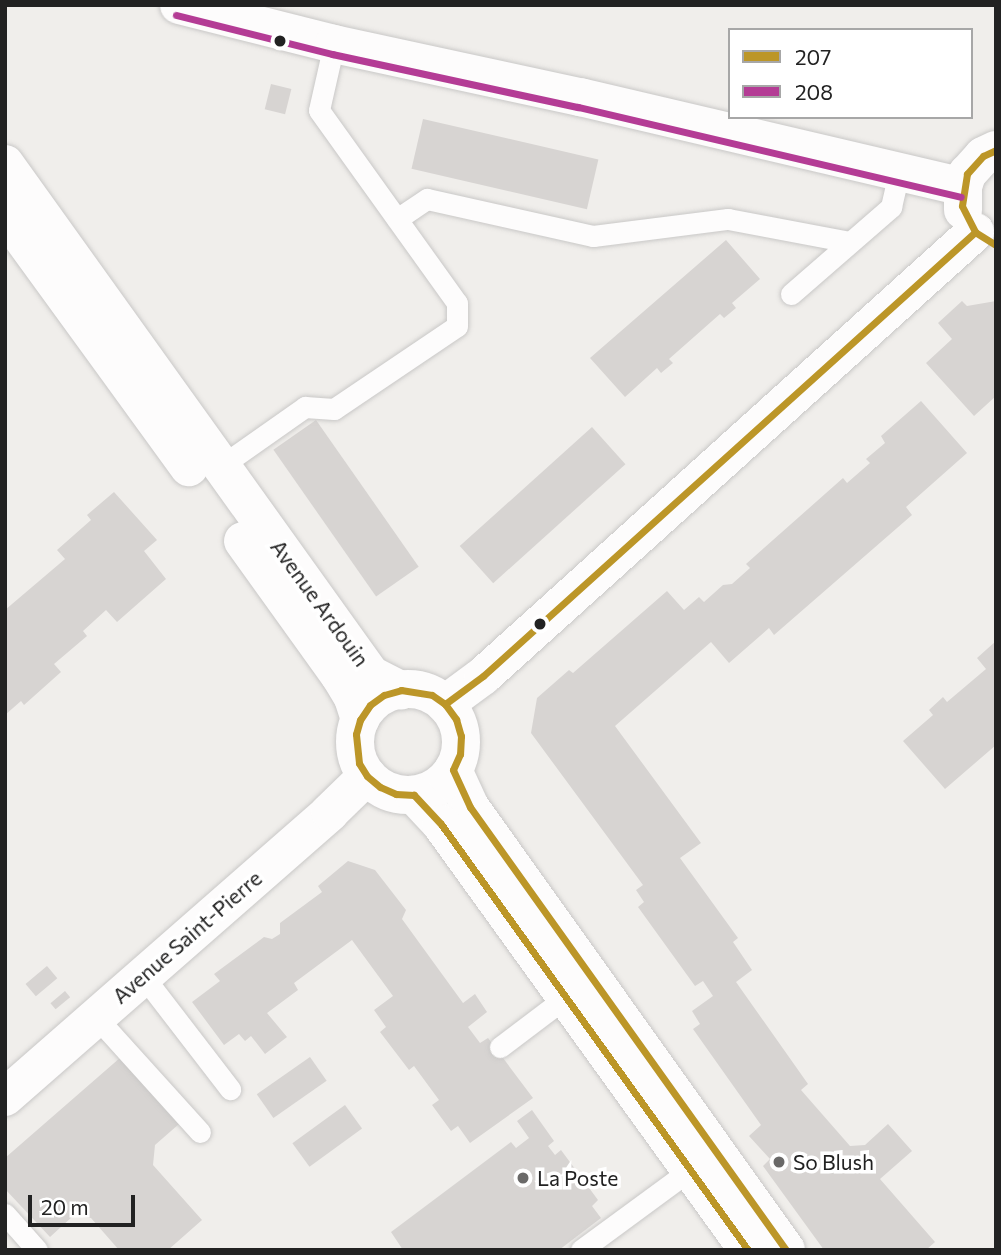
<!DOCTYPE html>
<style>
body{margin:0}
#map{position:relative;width:1001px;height:1255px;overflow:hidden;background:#f0eeeb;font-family:Commissioner,sans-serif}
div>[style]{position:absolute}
.building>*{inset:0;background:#d7d4d2;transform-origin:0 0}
.roads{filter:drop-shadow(0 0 2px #c9c8c7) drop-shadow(0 0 2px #c9c8c7)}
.service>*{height:21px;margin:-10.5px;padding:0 10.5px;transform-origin:10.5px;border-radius:10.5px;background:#fdfcfc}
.minor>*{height:38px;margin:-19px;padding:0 19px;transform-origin:19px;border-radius:19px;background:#fdfcfc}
.tertiary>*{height:38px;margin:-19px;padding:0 19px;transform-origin:19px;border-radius:19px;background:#fdfcfc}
.tertiary>.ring{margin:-19px;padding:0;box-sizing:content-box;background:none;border:38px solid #fdfcfc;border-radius:50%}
.bus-1>*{height:7px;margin:-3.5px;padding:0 3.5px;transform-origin:3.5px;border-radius:3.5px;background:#bc9628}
.bus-2>*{height:7px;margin:-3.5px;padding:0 3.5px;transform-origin:3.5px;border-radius:3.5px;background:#b43c95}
.dots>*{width:19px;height:19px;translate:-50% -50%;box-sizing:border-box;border:4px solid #fff;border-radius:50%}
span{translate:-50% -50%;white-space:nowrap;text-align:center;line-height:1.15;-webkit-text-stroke:7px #fff;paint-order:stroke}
.street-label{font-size:21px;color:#222}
.poi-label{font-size:21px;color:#222}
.left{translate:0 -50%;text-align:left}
.frame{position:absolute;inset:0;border:7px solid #222;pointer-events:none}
.legend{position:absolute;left:728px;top:28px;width:245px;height:91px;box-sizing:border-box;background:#fff;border:2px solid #a7a7a7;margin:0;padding:9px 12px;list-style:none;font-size:21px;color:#222}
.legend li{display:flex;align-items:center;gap:14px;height:35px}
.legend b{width:35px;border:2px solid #a7a7a7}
.scale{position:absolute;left:28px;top:1195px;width:107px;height:32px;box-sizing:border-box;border:4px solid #222;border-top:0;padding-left:9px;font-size:21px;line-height:24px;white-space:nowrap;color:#222;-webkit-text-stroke:5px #fff;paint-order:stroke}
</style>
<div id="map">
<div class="building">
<div style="left:271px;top:84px;width:21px;height:26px;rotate:14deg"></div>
<div style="left:423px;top:119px;width:180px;height:51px;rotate:13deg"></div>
<div style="clip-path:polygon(726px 240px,760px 279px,732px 303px,736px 308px,724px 318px,720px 314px,669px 359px,673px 363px,661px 373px,657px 368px,625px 397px,590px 358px)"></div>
<div style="clip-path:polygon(962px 301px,967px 306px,996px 301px,996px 396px,974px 416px,926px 363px,952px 339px,938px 323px)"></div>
<div style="clip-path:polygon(921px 401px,967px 453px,906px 507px,912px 515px,774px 635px,769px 628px,729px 663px,711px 642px,615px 726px,701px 843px,680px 858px,738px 938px,733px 942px,752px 970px,736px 982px,808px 1084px,801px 1090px,850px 1146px,865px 1145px,888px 1124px,912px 1151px,880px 1179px,935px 1242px,926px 1250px,824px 1250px,763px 1166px,770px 1159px,749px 1136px,761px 1125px,693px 1029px,700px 1024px,692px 1011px,713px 996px,703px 981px,695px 986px,638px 907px,644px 902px,636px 890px,643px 885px,531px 733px,537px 698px,569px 670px,573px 673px,667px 591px,684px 610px,699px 597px,704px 602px,723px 585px,732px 584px,750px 568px,746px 564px,843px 478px,847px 483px,870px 463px,866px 459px,885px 443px,881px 436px)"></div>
<div style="left:316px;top:420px;width:179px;height:52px;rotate:55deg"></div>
<div style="left:592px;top:427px;width:50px;height:178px;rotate:48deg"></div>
<div style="clip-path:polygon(114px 492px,157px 540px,144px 551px,166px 579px,117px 622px,106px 610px,83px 631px,87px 636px,54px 664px,61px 672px,24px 705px,21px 701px,5px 715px,5px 610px,65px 559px,57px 550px,91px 520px,87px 515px)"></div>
<div style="clip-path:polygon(996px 641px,996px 745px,945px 789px,903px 741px,933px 715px,929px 710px,943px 697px,947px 702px,986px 669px,977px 658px)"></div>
<div style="clip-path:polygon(348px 861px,375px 870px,406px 910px,402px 919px,463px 1003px,475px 994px,487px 1012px,468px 1027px,480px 1043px,488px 1038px,533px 1098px,470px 1143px,458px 1126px,451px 1131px,432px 1105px,439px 1100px,414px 1066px,409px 1070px,380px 1032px,386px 1027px,374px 1010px,393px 996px,352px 940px,294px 983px,298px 990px,267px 1013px,287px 1037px,265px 1054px,251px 1036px,245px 1041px,239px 1034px,224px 1045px,192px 1002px,220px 981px,214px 974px,264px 937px,272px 939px,280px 934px,280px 923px,322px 892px,318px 886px)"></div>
<div style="left:47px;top:966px;width:16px;height:28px;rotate:50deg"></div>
<div style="left:65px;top:991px;width:8px;height:19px;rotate:50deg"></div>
<div style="clip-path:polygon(121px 1057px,179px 1124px,155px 1145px,153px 1165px,202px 1220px,168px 1250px,119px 1250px,91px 1218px,73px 1216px,50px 1237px,5px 1189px,5px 1158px)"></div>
<div style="left:310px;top:1057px;width:29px;height:65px;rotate:55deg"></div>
<div style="left:345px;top:1105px;width:29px;height:65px;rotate:54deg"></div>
<div style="clip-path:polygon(532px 1110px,554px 1141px,548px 1146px,555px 1155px,561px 1150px,598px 1200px,592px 1206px,601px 1218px,559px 1250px,403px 1250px,391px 1232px,511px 1142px,516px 1148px,529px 1138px,517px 1121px)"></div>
</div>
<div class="roads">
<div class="service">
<div style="left:397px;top:219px;width:36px;rotate:-34deg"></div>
<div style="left:427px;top:199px;width:170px;rotate:12.6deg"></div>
<div style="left:593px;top:236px;width:136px;rotate:-7.2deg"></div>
<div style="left:728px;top:219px;width:124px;rotate:10.7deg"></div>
<div style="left:791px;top:294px;width:133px;rotate:-41deg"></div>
<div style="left:891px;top:207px;width:36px;rotate:-77deg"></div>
<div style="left:221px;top:466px;width:103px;rotate:-35.1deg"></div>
<div style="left:305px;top:407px;width:29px;rotate:4deg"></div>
<div style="left:334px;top:409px;width:148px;rotate:-34deg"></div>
<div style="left:457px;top:326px;width:23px;rotate:-90deg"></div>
<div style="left:457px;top:303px;width:237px;rotate:-125.6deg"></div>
<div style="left:319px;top:110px;width:68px;rotate:-77.2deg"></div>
<div style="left:143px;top:976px;width:143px;rotate:52.4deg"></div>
<div style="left:96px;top:1017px;width:155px;rotate:47.9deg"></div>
<div style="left:500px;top:1047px;width:83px;rotate:-37.1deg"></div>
<div style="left:5px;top:1214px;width:48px;rotate:48.4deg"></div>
<div style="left:581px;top:1250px;width:135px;rotate:-36.3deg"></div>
</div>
<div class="minor">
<div style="left:179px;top:5px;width:160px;rotate:14.1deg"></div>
<div style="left:334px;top:44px;width:252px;rotate:12.2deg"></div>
<div style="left:580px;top:97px;width:393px;rotate:13.2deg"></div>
<div style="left:963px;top:210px;width:23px;rotate:-90deg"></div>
<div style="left:963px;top:187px;width:14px;rotate:-73deg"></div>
<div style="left:967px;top:174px;width:24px;rotate:-48deg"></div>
<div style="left:983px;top:156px;width:14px;rotate:-25deg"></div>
<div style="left:445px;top:704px;width:47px;rotate:-36.4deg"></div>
<div style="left:483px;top:676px;width:663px;rotate:-42.06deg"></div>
<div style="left:5px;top:1097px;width:432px;rotate:-41.2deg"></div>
<div style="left:330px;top:812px;width:52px;rotate:-44.2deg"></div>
</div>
<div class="tertiary">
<div style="left:5px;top:164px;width:629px;rotate:54.39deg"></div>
<div style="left:371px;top:675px;width:34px;rotate:27deg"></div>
<div style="left:5px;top:214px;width:313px;rotate:54deg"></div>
<div style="left:243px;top:541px;width:166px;rotate:54.3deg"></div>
<div style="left:340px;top:676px;width:26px;rotate:59deg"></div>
<div style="left:353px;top:698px;width:23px;rotate:72deg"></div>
<div class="ring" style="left:355px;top:689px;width:68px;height:68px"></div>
<div style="left:453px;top:770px;width:41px;rotate:65.3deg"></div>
<div style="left:470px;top:807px;width:544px;rotate:54.5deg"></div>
<div style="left:414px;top:795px;width:40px;rotate:47deg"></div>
<div style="left:441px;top:824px;width:525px;rotate:54.22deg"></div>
</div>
</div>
<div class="bus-1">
<div style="left:996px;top:150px;width:14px;rotate:155deg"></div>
<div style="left:983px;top:156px;width:24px;rotate:132deg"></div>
<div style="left:967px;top:174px;width:32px;rotate:99deg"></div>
<div style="left:962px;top:206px;width:29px;rotate:63deg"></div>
<div style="left:975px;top:232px;width:25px;rotate:32deg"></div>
<div style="left:445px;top:704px;width:47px;rotate:-36.4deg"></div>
<div style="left:483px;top:676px;width:663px;rotate:-42.06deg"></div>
<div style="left:748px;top:1250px;width:525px;rotate:-125.78deg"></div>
<div style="left:441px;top:824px;width:40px;rotate:-133deg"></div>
<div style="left:414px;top:795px;width:18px;rotate:-177deg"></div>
<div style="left:396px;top:794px;width:17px;rotate:-156deg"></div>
<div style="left:380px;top:787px;width:17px;rotate:-140deg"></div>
<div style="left:367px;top:776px;width:15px;rotate:-122deg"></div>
<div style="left:359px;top:763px;width:29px;rotate:-96deg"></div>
<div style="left:356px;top:734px;width:15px;rotate:-74deg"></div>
<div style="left:360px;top:720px;width:18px;rotate:-56deg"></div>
<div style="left:370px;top:705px;width:17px;rotate:-36deg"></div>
<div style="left:384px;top:695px;width:18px;rotate:-16deg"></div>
<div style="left:401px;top:690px;width:31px;rotate:9deg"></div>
<div style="left:432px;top:695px;width:16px;rotate:35deg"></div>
<div style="left:445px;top:704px;width:19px;rotate:54deg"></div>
<div style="left:456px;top:719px;width:18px;rotate:74deg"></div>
<div style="left:461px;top:736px;width:18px;rotate:93deg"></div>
<div style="left:460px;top:754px;width:17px;rotate:114deg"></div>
<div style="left:453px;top:770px;width:41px;rotate:65.3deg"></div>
<div style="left:470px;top:807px;width:544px;rotate:54.5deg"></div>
</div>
<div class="bus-2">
<div style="left:176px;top:15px;width:161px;rotate:14deg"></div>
<div style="left:332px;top:54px;width:252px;rotate:12.2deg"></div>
<div style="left:578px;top:107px;width:393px;rotate:13.2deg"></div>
</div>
<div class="dots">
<div style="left:280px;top:41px;background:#222"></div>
<div style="left:540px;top:624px;background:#222"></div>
<div style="left:779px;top:1162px;background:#6a6968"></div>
<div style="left:523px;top:1178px;background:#6a6968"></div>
</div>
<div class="street-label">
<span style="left:320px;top:603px;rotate:54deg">Avenue Ardouin</span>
<span style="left:187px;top:937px;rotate:-41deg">Avenue Saint-Pierre</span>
</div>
<div class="poi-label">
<span class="left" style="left:793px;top:1162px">So Blush</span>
<span class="left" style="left:537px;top:1178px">La Poste</span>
</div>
<div class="frame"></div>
<ul class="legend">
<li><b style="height:9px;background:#bc9628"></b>207</li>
<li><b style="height:9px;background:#b43c95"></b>208</li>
</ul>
<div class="scale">20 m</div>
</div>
